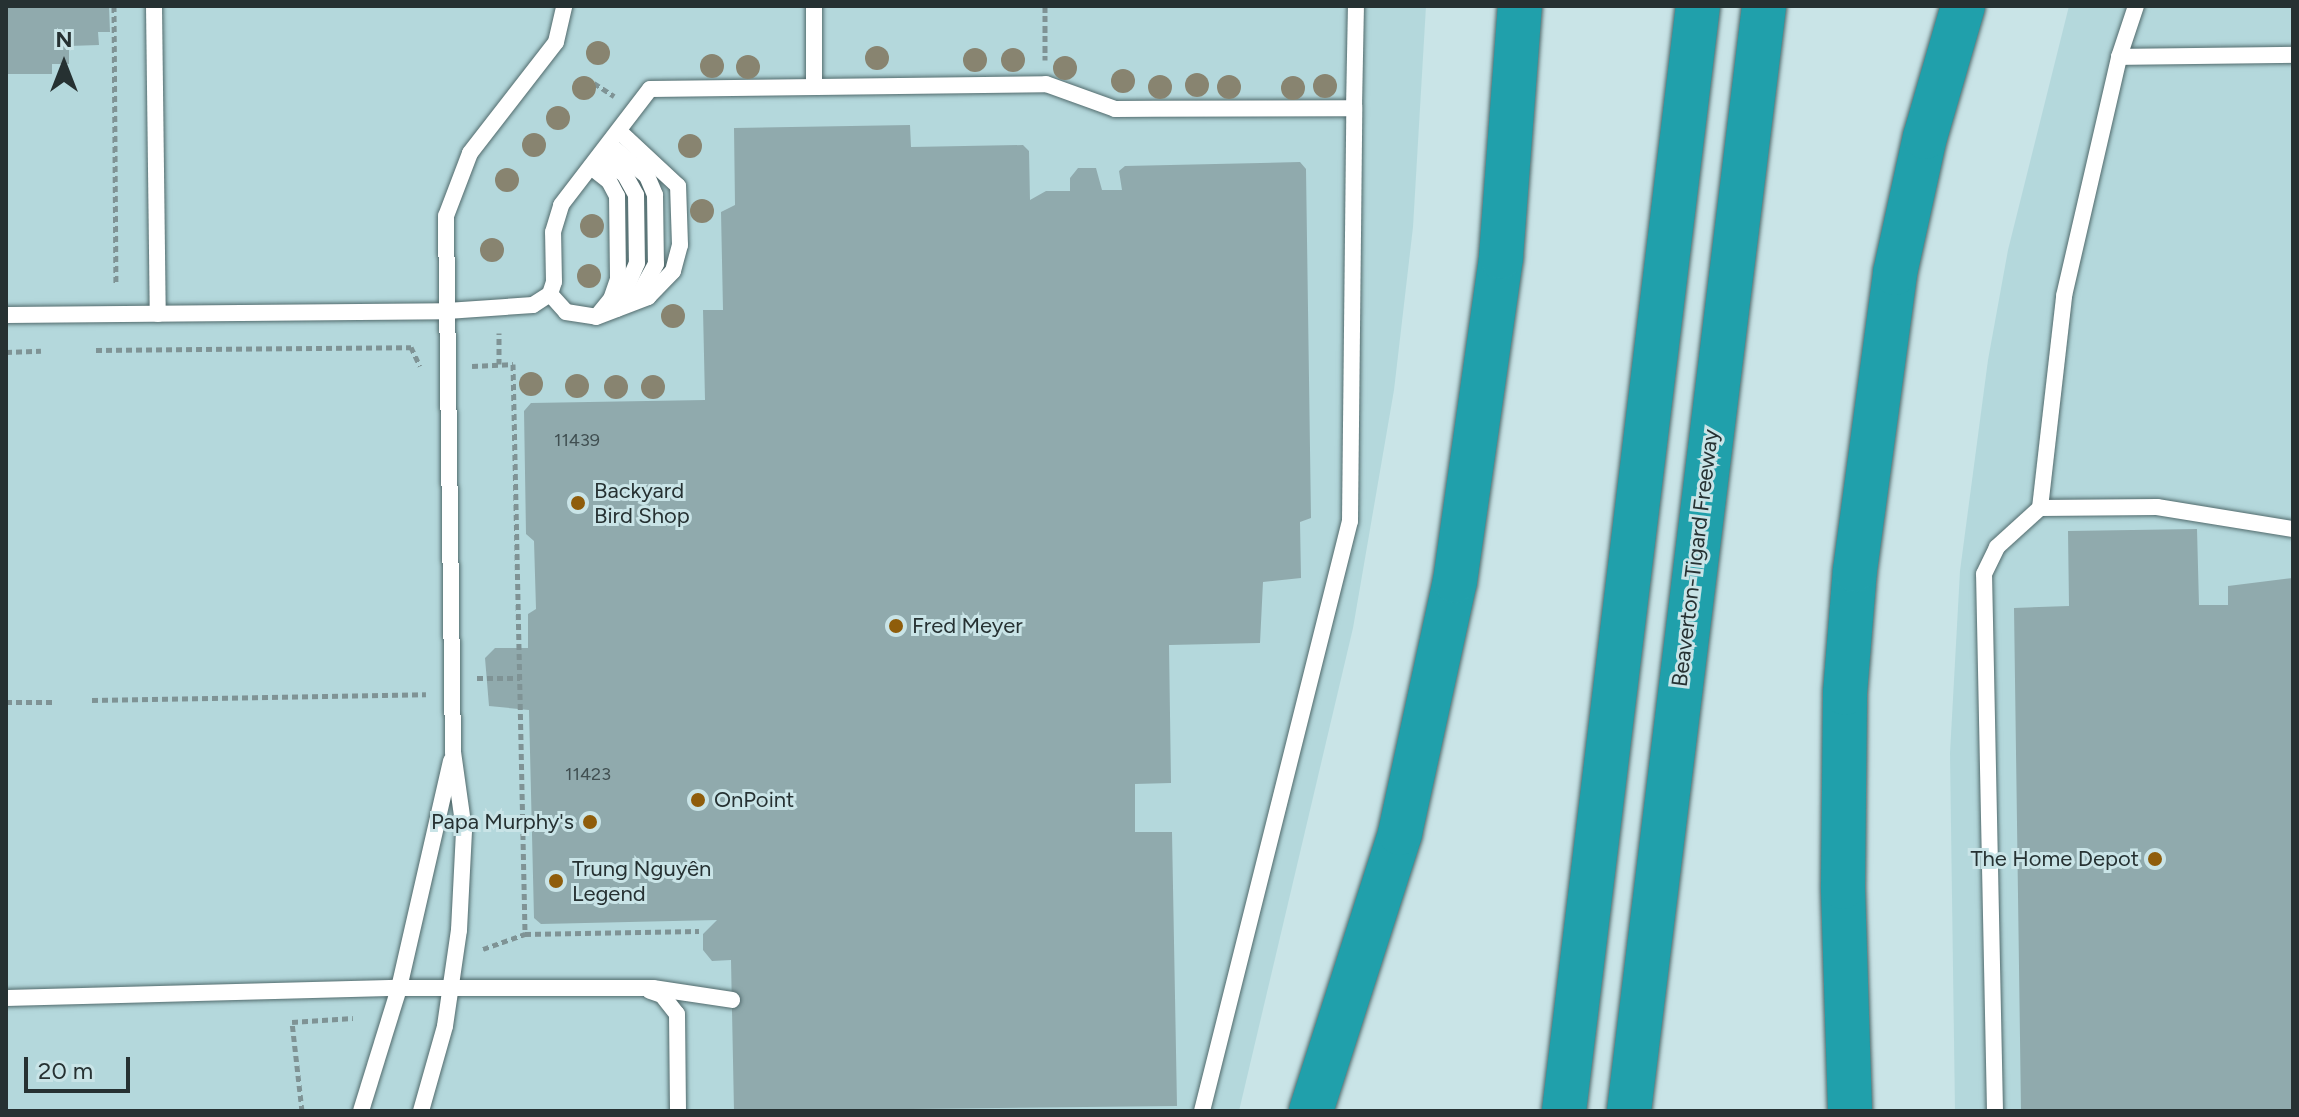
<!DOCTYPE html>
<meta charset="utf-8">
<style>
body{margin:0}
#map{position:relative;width:2299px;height:1117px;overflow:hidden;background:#c9e4e7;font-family:Figtree,sans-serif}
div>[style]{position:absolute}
.built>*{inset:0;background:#b4d8dc}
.building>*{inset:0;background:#90aaad}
.path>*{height:5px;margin-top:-2.5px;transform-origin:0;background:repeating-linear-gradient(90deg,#7f9395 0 6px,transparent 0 10px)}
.roads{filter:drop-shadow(0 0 2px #516a6c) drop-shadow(0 0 2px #516a6c)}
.lane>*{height:16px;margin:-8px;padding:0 8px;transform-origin:8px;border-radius:8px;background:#fff}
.highway>*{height:44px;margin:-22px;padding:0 22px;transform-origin:22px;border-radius:22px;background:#20a0ab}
.trees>*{width:24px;height:24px;margin:-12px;border-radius:50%;background:#888470}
.dots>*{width:22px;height:22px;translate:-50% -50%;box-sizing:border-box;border:4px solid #c9e4e7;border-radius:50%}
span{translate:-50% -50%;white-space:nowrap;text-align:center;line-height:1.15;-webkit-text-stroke:6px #c9e4e7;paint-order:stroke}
.number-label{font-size:18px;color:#404f51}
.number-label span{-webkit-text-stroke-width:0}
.poi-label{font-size:22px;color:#263132}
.left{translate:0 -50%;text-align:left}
.right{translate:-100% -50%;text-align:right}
.street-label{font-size:22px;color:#263132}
.frame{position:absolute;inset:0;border:8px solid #263132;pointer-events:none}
.north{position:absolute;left:24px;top:24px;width:80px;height:80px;-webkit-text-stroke:6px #c9e4e7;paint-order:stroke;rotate:0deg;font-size:22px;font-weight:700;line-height:32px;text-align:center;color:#263132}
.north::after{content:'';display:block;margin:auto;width:28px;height:36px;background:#263132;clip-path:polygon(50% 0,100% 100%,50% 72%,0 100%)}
.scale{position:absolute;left:24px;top:1057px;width:106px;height:36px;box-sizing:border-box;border:4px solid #263132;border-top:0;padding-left:10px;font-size:24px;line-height:28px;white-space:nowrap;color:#263132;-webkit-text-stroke:6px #c9e4e7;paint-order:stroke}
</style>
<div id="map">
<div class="built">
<div style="clip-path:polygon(6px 6px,1426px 6px,1413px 227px,1394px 390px,1353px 628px,1239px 1111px,6px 1111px)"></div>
<div style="clip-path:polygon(2069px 6px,2293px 6px,2293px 1111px,1955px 1111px,1950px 753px,1960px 571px,1988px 360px,2008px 250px)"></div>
</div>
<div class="building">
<div style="clip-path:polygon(6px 6px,109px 6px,110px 32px,98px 32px,99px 45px,69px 46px,69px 64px,52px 64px,52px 74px,6px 74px)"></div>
<div style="clip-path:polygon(910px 125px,911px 147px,1023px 145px,1029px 151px,1030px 200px,1046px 191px,1070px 191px,1070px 178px,1078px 168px,1096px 168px,1102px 190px,1122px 190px,1119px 171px,1125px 166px,1300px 162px,1306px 169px,1311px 518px,1300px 522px,1301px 578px,1263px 582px,1260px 643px,1169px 645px,1171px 783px,1135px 784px,1135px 832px,1172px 832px,1177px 1106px,734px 1111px,731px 960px,712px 961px,703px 950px,703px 934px,717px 920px,541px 924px,534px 918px,529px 710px,489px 706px,485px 658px,495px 648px,528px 648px,528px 614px,536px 609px,534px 541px,526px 534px,524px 411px,531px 403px,705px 400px,703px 310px,723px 310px,721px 212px,735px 205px,734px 128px)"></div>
<div style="clip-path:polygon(2197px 529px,2199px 605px,2228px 605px,2228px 586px,2293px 578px,2293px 1111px,2021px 1111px,2014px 608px,2069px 606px,2068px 531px)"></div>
</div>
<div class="path">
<div style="left:114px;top:6px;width:278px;rotate:89.6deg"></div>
<div style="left:1045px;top:6px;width:54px;rotate:90deg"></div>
<div style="left:594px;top:83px;width:24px;rotate:33deg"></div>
<div style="left:96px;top:350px;width:315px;rotate:-0.5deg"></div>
<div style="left:411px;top:347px;width:21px;rotate:65deg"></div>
<div style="left:6px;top:352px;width:35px;rotate:-2deg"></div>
<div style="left:499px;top:364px;width:31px;rotate:-90deg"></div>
<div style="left:472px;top:366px;width:41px;rotate:-2.8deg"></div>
<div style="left:513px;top:364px;width:570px;rotate:88.79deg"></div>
<div style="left:477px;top:678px;width:43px"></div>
<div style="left:92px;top:700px;width:334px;rotate:-1deg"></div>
<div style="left:6px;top:702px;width:48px"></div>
<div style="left:483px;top:949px;width:45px;rotate:-19.7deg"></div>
<div style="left:525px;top:934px;width:174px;rotate:-1deg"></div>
<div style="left:302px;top:1111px;width:90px;rotate:-96.4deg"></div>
<div style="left:292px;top:1022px;width:61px;rotate:-3.8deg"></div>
</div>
<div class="roads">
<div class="lane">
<div style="left:154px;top:6px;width:308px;rotate:89.3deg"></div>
<div style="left:814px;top:6px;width:81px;rotate:90deg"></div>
<div style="left:2119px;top:57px;width:174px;rotate:-0.7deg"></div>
<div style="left:610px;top:145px;width:48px;rotate:40deg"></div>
<div style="left:647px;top:176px;width:21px;rotate:67deg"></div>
<div style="left:655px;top:195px;width:69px;rotate:89.2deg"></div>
<div style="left:656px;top:264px;width:38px;rotate:119deg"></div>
<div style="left:601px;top:156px;width:31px;rotate:38deg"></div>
<div style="left:625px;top:175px;width:23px;rotate:61deg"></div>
<div style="left:636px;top:195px;width:68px;rotate:89.2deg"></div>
<div style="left:637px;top:263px;width:50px;rotate:113.5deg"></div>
<div style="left:591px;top:167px;width:23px;rotate:38deg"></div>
<div style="left:609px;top:181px;width:17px;rotate:62deg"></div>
<div style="left:617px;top:196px;width:83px;rotate:89.3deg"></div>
<div style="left:618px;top:279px;width:21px;rotate:109deg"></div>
<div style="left:611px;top:299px;width:22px;rotate:129deg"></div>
<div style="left:550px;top:294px;width:24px;rotate:48deg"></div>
<div style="left:566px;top:312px;width:30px;rotate:9deg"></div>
<div style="left:596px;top:317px;width:56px;rotate:-21deg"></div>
<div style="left:648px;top:297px;width:36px;rotate:-46deg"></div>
<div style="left:673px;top:271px;width:27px;rotate:-75deg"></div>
<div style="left:680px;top:245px;width:59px;rotate:-91.9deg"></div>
<div style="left:678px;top:186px;width:78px;rotate:-137.1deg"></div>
<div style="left:6px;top:315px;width:441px;rotate:-0.5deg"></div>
<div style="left:447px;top:311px;width:86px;rotate:-4deg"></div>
<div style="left:533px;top:305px;width:20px;rotate:-33deg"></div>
<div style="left:550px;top:294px;width:13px;rotate:-72deg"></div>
<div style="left:554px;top:282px;width:50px;rotate:-91.1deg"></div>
<div style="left:553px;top:232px;width:28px;rotate:-73deg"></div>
<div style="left:561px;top:205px;width:146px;rotate:-52.5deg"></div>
<div style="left:650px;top:89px;width:396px;rotate:-0.7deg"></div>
<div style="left:1046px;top:84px;width:73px;rotate:19.9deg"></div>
<div style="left:1115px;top:109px;width:239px;rotate:-0.2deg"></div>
<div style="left:1354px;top:108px;width:102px;rotate:-88.9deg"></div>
<div style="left:2040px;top:508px;width:117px;rotate:-0.5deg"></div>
<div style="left:2157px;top:507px;width:138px;rotate:9.2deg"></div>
<div style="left:650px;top:991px;width:13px;rotate:18deg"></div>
<div style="left:662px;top:995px;width:24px;rotate:52deg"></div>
<div style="left:677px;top:1014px;width:97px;rotate:89.4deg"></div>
<div style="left:6px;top:998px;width:393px;rotate:-1.5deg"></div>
<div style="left:399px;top:988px;width:254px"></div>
<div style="left:653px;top:988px;width:80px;rotate:8.6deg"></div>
<div style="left:361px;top:1111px;width:129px;rotate:-72.8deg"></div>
<div style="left:399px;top:988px;width:233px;rotate:-77.1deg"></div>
<div style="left:421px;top:1111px;width:88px;rotate:-74.2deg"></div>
<div style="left:445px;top:1026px;width:97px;rotate:-81.7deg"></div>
<div style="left:459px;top:930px;width:100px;rotate:-87.1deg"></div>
<div style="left:464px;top:830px;width:79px;rotate:-98deg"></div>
<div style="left:453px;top:752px;width:536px;rotate:-90.75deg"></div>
<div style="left:446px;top:216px;width:67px;rotate:-69.1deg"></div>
<div style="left:470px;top:153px;width:140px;rotate:-52.2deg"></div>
<div style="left:556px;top:42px;width:37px;rotate:-77deg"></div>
<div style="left:1202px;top:1111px;width:608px;rotate:-75.92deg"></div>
<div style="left:1350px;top:521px;width:413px;rotate:-89.4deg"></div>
<div style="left:1995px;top:1111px;width:537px;rotate:-91.17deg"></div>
<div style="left:1984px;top:574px;width:30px;rotate:-64deg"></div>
<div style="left:1997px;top:547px;width:58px;rotate:-42.2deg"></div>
<div style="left:2040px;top:508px;width:213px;rotate:-83.5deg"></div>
<div style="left:2064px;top:296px;width:245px;rotate:-77deg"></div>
<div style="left:2119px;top:57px;width:54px;rotate:-71.6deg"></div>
</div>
<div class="highway">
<div style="left:1311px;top:1111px;width:292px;rotate:-72.2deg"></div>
<div style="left:1400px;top:833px;width:258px;rotate:-77.7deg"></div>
<div style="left:1455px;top:581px;width:327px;rotate:-81.9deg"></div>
<div style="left:1501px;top:257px;width:252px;rotate:-85.7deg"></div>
<div style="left:1564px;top:1111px;width:1113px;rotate:-83.09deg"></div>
<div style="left:1629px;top:1111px;width:1113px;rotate:-83.03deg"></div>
<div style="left:1850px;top:1111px;width:224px;rotate:-91.8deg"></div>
<div style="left:1843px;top:887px;width:194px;rotate:-89.4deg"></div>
<div style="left:1845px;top:693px;width:123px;rotate:-85.4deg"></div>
<div style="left:1855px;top:570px;width:300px;rotate:-82.3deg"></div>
<div style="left:1895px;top:273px;width:139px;rotate:-77.6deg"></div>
<div style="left:1925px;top:137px;width:136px;rotate:-73.8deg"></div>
</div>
</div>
<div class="trees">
<div style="left:598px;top:53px"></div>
<div style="left:877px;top:58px"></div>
<div style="left:975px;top:60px"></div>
<div style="left:1013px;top:60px"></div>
<div style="left:712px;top:66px"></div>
<div style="left:748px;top:67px"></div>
<div style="left:1065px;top:68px"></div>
<div style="left:1123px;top:81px"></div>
<div style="left:1197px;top:85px"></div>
<div style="left:1325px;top:86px"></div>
<div style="left:1160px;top:87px"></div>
<div style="left:1229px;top:87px"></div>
<div style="left:584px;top:88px"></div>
<div style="left:1293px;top:88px"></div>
<div style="left:558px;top:118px"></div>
<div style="left:534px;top:145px"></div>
<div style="left:690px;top:146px"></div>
<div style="left:507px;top:180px"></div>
<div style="left:702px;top:211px"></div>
<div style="left:592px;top:226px"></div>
<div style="left:492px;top:250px"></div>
<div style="left:589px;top:276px"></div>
<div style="left:673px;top:316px"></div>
<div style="left:531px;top:384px"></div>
<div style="left:577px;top:386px"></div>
<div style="left:616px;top:387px"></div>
<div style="left:653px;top:387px"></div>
</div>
<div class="dots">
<div style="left:578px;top:503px;background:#8f5d0b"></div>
<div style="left:896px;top:626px;background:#8f5d0b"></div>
<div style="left:698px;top:800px;background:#8f5d0b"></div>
<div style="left:590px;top:822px;background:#8f5d0b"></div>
<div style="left:2155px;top:859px;background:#8f5d0b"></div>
<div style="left:556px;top:881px;background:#8f5d0b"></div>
</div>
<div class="number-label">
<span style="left:577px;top:440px">11439</span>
<span style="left:588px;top:774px">11423</span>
</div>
<div class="poi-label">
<span class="left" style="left:594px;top:503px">Backyard<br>Bird Shop</span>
<span class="left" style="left:912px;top:626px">Fred Meyer</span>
<span class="left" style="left:714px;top:800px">OnPoint</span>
<span class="right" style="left:574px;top:822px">Papa Murphy's</span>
<span class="right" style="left:2139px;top:859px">The Home Depot</span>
<span class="left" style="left:572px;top:881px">Trung Nguyên<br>Legend</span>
</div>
<div class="street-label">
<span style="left:1695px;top:558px;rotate:-83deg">Beaverton-Tigard Freeway</span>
</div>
<div class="frame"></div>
<div class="north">N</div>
<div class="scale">20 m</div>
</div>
